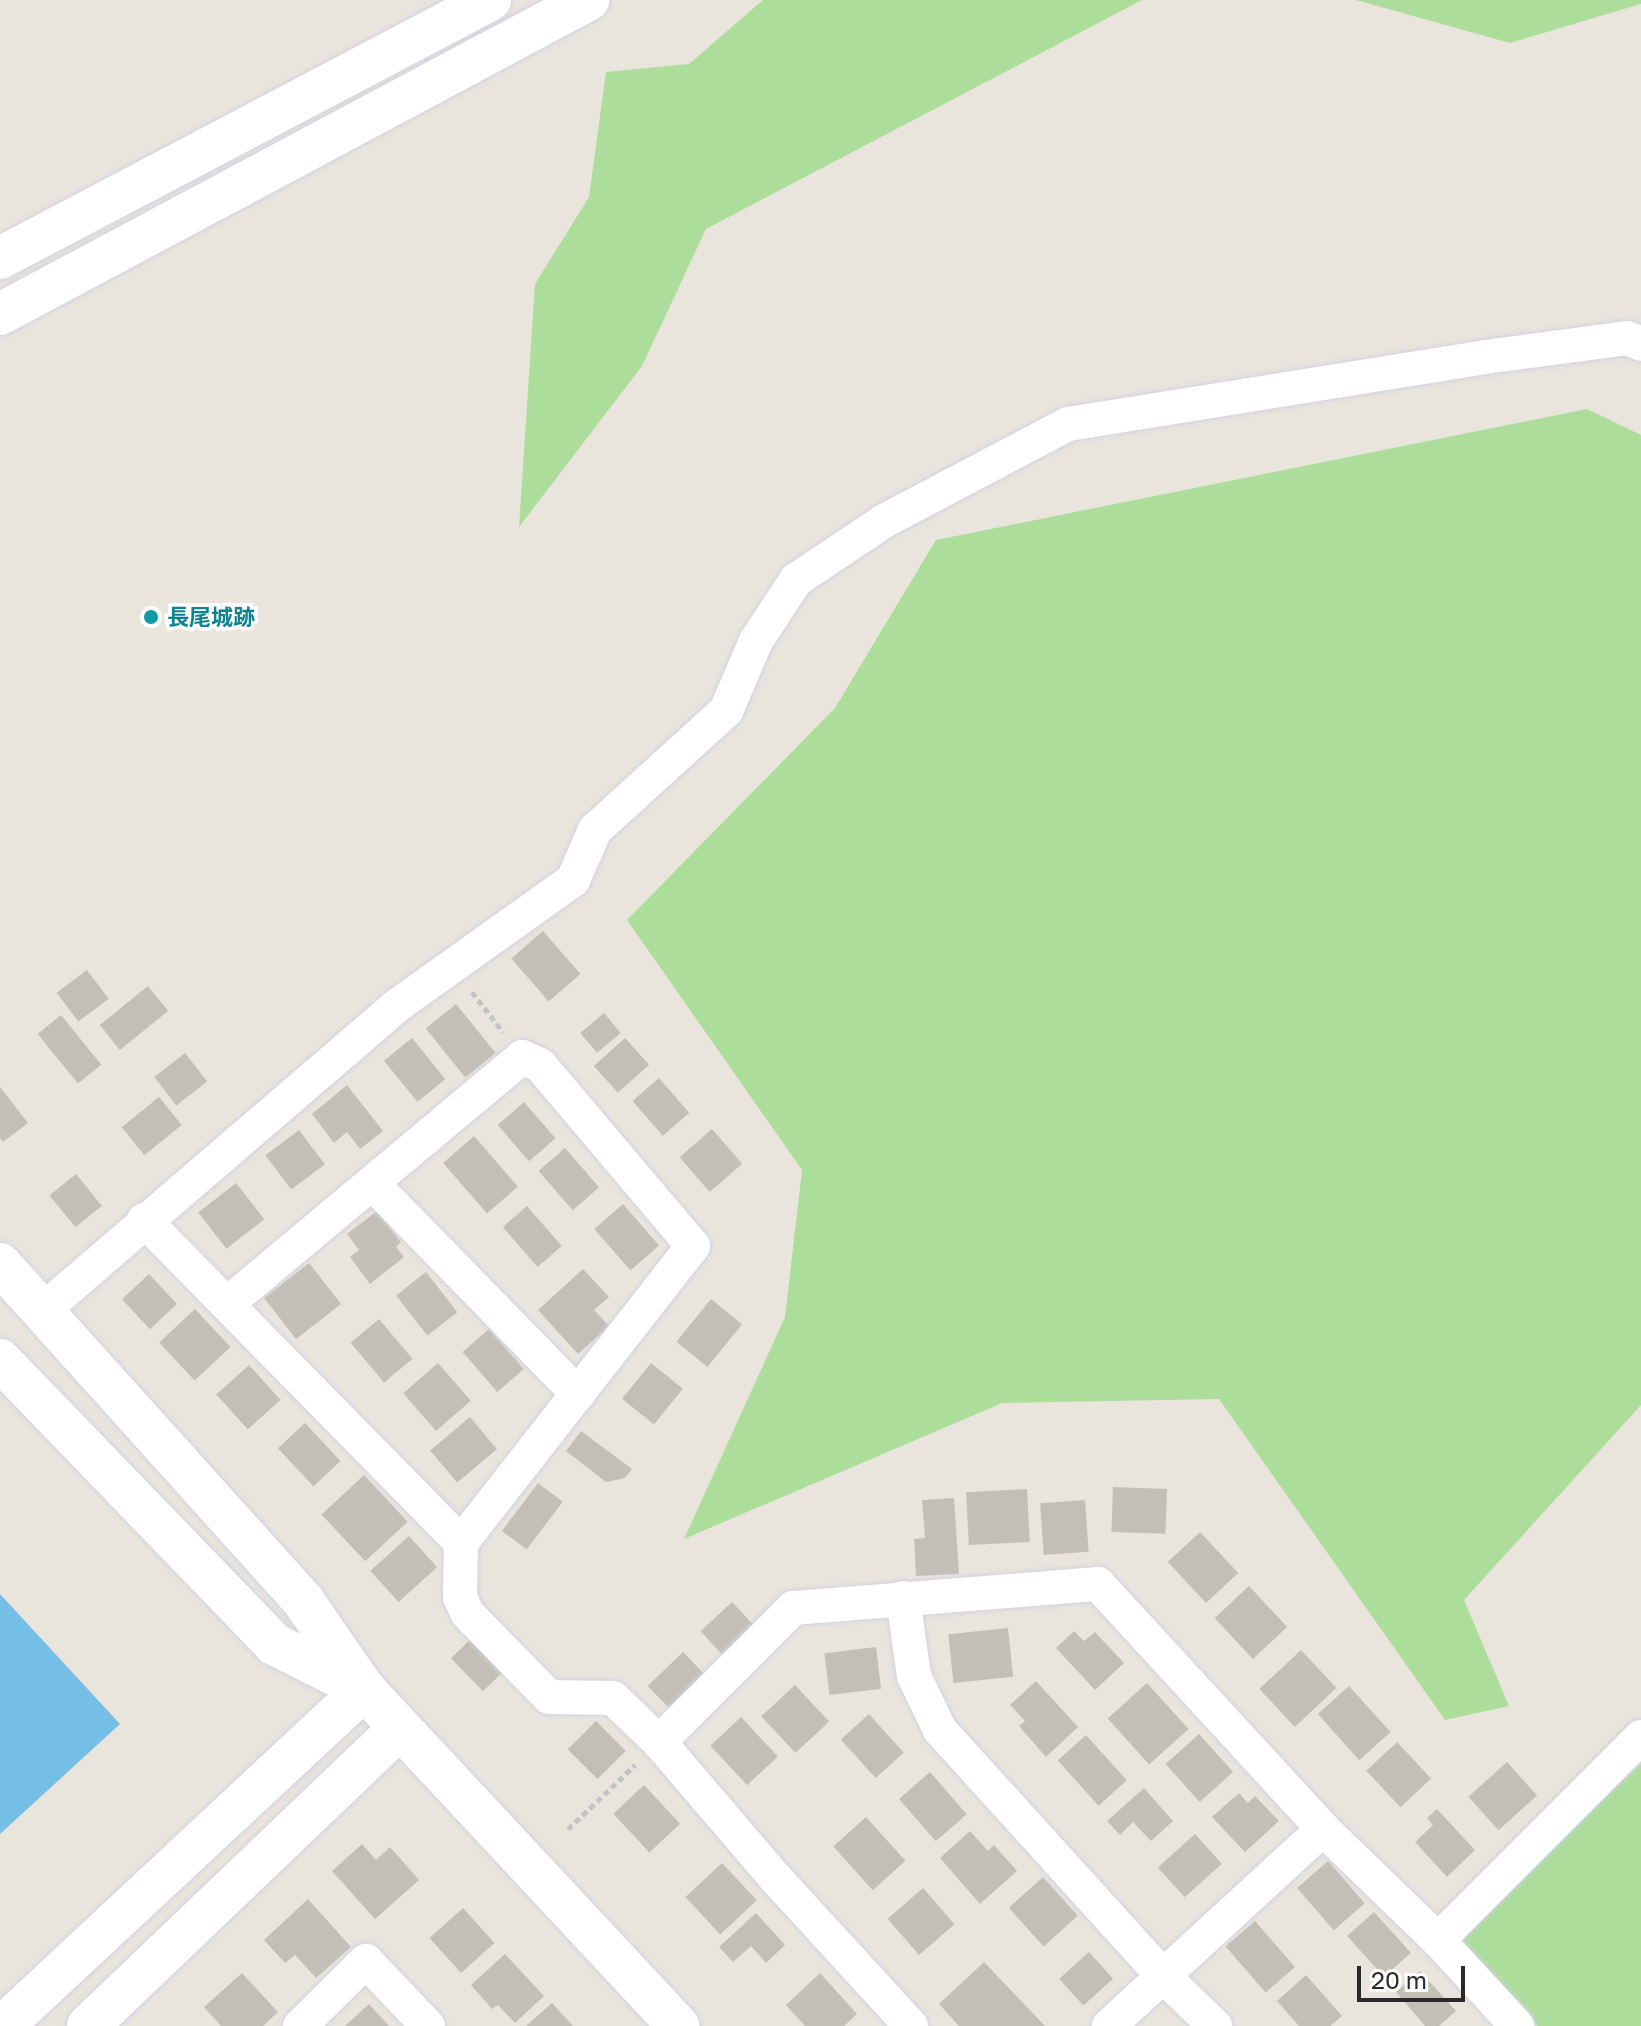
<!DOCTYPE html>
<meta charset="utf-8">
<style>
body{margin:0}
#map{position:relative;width:1641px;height:2026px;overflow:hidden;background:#eae5dc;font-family:"Golos Text","Noto Sans JP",sans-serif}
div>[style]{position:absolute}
.green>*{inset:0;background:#acdd9b}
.water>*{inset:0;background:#75bee6}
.building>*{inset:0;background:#c3bfb7;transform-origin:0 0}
.path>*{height:5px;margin-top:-2.5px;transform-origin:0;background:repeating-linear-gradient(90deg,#c3c3c3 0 6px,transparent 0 10px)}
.roads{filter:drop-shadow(0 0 2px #d1d3e1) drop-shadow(0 0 2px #d1d3e1)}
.minor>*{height:34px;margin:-17px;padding:0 17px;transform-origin:17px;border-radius:17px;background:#fff}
.tertiary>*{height:42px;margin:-21px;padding:0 21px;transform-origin:21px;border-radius:21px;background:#fff}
.dots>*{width:22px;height:22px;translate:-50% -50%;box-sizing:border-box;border:4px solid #fff;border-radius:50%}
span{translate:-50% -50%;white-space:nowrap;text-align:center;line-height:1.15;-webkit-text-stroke:7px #fff;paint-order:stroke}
.culture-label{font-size:22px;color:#0d838f;font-weight:700}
.left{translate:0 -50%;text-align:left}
.scale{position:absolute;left:1357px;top:1966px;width:108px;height:36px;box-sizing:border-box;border:4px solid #292929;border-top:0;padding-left:10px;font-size:24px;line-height:28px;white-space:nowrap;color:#292929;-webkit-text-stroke:6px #fff;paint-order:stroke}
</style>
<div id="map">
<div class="green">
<div style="clip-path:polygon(763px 0,1142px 0,706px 229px,642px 366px,519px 527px,535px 284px,589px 197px,606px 72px,689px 64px)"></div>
<div style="clip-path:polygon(1356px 0,1641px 0,1641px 4px,1510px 43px)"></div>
<div style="clip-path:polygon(1587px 409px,1641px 435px,1641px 1405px,1464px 1600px,1509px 1706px,1445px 1720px,1219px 1399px,1002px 1403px,684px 1539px,785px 1317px,802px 1170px,627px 920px,835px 708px,936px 540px)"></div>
<div style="clip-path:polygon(1641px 1763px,1641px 2026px,1538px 2026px,1455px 1940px)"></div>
</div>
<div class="water">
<div style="clip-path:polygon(0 1594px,120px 1724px,0 1834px)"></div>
</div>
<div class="building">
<div style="left:543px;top:931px;width:57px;height:42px;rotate:49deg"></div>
<div style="left:87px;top:970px;width:36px;height:38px;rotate:53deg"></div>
<div style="left:148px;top:986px;width:32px;height:62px;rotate:51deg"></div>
<div style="left:456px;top:1004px;width:63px;height:39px;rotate:51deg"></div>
<div style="left:604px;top:1013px;width:26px;height:31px;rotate:50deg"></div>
<div style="left:61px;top:1015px;width:64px;height:30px;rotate:51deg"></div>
<div style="left:412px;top:1038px;width:53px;height:36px;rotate:51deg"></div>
<div style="left:625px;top:1038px;width:36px;height:42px;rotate:48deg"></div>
<div style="left:185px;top:1053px;width:36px;height:39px;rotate:52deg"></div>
<div style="left:659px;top:1078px;width:46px;height:35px;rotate:49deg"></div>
<div style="clip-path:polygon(347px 1085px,383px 1131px,360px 1149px,347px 1132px,334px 1143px,312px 1114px)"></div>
<div style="clip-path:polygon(0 1087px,28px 1123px,3px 1142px,0 1138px)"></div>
<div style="left:159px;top:1097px;width:36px;height:48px;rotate:51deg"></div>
<div style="left:524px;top:1102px;width:48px;height:35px;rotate:49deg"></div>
<div style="left:712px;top:1129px;width:46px;height:43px;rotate:49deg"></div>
<div style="left:299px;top:1130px;width:43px;height:42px;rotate:53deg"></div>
<div style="left:474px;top:1136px;width:67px;height:41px;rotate:49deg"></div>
<div style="left:565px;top:1148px;width:52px;height:35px;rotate:49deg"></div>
<div style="left:76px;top:1174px;width:41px;height:34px;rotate:51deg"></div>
<div style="left:236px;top:1183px;width:46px;height:48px;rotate:52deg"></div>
<div style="left:623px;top:1204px;width:55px;height:38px;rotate:49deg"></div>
<div style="left:527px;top:1206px;width:53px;height:32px;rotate:49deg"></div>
<div style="clip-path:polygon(377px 1211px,401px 1242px,396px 1247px,404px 1257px,370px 1284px,350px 1257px,359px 1250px,347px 1234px)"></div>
<div style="left:309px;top:1263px;width:52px;height:57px;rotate:52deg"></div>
<div style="clip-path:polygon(583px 1269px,609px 1297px,594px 1310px,609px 1326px,578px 1354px,538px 1310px)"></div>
<div style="left:426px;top:1272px;width:51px;height:38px;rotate:52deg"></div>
<div style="left:149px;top:1274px;width:41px;height:37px;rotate:47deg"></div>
<div style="left:711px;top:1299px;width:40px;height:55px;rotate:39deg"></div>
<div style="left:195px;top:1309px;width:52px;height:49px;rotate:47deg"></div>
<div style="left:379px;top:1319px;width:52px;height:37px;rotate:50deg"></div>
<div style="left:489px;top:1329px;width:53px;height:35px;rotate:49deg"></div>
<div style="left:438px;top:1363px;width:50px;height:46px;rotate:49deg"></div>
<div style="left:651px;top:1363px;width:41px;height:46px;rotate:39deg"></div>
<div style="left:249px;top:1365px;width:47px;height:44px;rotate:48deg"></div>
<div style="left:470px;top:1417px;width:42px;height:52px;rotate:50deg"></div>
<div style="left:305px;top:1423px;width:52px;height:37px;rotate:47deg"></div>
<div style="clip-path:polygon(581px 1431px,632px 1469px,625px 1478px,606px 1482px,566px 1451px)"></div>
<div style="left:364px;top:1475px;width:64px;height:58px;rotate:47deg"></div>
<div style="left:538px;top:1483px;width:31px;height:60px;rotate:37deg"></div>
<div style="left:1113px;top:1487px;width:54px;height:45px;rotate:2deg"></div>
<div style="left:1027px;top:1489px;width:53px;height:61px;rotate:87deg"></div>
<div style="clip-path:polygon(954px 1498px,959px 1574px,916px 1576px,914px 1539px,925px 1538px,922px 1500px)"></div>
<div style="left:1085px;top:1500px;width:52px;height:45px;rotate:86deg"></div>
<div style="left:1200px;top:1532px;width:56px;height:44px;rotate:47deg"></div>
<div style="left:409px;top:1536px;width:42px;height:52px;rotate:48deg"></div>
<div style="left:1249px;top:1586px;width:56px;height:47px;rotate:47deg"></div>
<div style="left:732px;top:1602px;width:37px;height:43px;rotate:47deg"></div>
<div style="left:1008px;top:1628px;width:49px;height:60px;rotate:84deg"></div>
<div style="clip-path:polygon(1074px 1631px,1084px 1641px,1095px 1632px,1124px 1663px,1095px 1690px,1056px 1648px)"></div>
<div style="left:474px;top:1636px;width:46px;height:32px;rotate:46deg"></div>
<div style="left:876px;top:1647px;width:42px;height:52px;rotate:83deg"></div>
<div style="left:1301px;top:1650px;width:52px;height:57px;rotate:47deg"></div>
<div style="left:683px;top:1652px;width:35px;height:49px;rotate:46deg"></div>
<div style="clip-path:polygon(1036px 1681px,1078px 1727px,1046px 1757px,1019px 1726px,1025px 1721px,1010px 1705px)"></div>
<div style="left:1147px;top:1683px;width:62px;height:53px;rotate:48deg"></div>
<div style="left:795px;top:1685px;width:50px;height:46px;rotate:47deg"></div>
<div style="left:1349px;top:1686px;width:62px;height:42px;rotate:48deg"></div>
<div style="left:869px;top:1714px;width:52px;height:38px;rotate:48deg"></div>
<div style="left:741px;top:1717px;width:54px;height:42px;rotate:47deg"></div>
<div style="left:596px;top:1721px;width:42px;height:40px;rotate:45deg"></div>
<div style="left:1199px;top:1734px;width:51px;height:45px;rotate:48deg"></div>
<div style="left:1086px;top:1735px;width:61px;height:38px;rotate:48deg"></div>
<div style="left:1397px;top:1742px;width:50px;height:42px;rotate:47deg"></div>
<div style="left:1507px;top:1762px;width:45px;height:52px;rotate:48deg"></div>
<div style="left:930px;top:1772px;width:56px;height:41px;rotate:49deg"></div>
<div style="left:644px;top:1785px;width:53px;height:42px;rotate:47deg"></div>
<div style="clip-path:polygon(1144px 1788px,1173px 1821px,1151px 1841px,1133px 1822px,1120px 1835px,1107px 1821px)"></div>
<div style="clip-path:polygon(1239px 1793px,1248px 1803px,1255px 1796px,1279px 1821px,1245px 1852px,1212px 1817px)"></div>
<div style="clip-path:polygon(1437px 1809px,1475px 1850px,1447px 1877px,1415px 1842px,1433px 1825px,1427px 1818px)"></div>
<div style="left:866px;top:1817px;width:59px;height:44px;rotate:48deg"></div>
<div style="clip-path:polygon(970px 1831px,988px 1851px,994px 1845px,1017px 1871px,980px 1904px,940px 1858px)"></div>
<div style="left:1195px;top:1834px;width:40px;height:50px;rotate:48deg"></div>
<div style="clip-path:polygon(362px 1844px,376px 1860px,390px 1847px,419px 1880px,375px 1919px,332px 1871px)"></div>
<div style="left:1328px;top:1861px;width:56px;height:41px;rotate:49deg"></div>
<div style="left:722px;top:1863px;width:51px;height:50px;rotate:47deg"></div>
<div style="left:1043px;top:1877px;width:52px;height:46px;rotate:48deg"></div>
<div style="left:923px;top:1888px;width:48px;height:47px;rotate:49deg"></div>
<div style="clip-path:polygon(308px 1899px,351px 1947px,316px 1978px,295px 1955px,285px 1963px,264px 1940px)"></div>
<div style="left:463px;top:1908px;width:47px;height:45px;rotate:48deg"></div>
<div style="left:1374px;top:1912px;width:55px;height:36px;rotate:48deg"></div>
<div style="clip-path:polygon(756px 1913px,785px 1945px,766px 1963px,751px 1946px,733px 1962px,719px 1947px)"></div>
<div style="left:1255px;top:1921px;width:61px;height:39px;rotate:49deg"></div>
<div style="left:1089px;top:1952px;width:36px;height:40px;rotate:48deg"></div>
<div style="clip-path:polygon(505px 1954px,544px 1996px,515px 2023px,498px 2005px,492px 2009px,471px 1985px)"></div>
<div style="clip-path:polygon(984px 1962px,1045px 2026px,959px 2026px,939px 2004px)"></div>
<div style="clip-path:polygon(1420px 1971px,1456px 2011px,1439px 2026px,1425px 2026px,1396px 1992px)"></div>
<div style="clip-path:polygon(242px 1973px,278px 2012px,263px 2026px,221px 2026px,204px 2007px)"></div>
<div style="clip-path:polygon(820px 1973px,857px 2014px,844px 2026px,805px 2026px,786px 2005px)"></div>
<div style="clip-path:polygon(1306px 1975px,1342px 2016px,1330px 2026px,1299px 2026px,1277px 2001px)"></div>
<div style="clip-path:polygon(552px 2003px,573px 2026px,526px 2026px)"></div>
<div style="clip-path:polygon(369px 2004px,389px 2026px,345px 2026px)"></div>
</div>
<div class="path">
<div style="left:472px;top:992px;width:51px;rotate:52.2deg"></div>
<div style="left:568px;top:1829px;width:93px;rotate:-43.7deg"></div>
</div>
<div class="roads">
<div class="minor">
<div style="left:372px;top:1183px;width:295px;rotate:45.7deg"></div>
<div style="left:144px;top:1220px;width:453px;rotate:45.5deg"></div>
<div style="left:461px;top:1543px;width:54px;rotate:91.1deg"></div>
<div style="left:460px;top:1597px;width:17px;rotate:66deg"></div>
<div style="left:467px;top:1613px;width:117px;rotate:45.7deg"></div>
<div style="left:549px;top:1697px;width:64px;rotate:0.9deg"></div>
<div style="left:613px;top:1698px;width:64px;rotate:43.7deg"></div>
<div style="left:227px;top:1304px;width:385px;rotate:-39.9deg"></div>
<div style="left:522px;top:1057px;width:20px;rotate:24deg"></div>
<div style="left:540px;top:1065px;width:237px;rotate:49.8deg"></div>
<div style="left:693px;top:1246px;width:377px;rotate:128deg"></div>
<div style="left:42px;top:1311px;width:466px;rotate:-40.7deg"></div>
<div style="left:395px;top:1007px;width:219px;rotate:-35.5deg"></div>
<div style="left:573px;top:880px;width:55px;rotate:-66.3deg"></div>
<div style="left:595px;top:830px;width:177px;rotate:-42.3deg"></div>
<div style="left:726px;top:711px;width:76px;rotate:-66.8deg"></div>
<div style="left:756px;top:641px;width:73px;rotate:-56.7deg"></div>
<div style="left:796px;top:580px;width:106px;rotate:-33.8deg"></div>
<div style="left:884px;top:521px;width:208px;rotate:-27.8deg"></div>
<div style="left:1068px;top:424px;width:422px;rotate:-9.1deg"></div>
<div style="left:1485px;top:357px;width:143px;rotate:-7.6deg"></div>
<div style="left:1627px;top:338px;width:15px;rotate:23deg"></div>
<div style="left:903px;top:1598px;width:79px;rotate:82deg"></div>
<div style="left:914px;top:1676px;width:60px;rotate:64.3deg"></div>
<div style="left:940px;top:1730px;width:331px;rotate:47.8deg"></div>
<div style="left:1162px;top:1975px;width:74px;rotate:43.9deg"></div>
<div style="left:1323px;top:1829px;width:160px;rotate:44deg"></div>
<div style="left:1438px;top:1940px;width:117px;rotate:47.4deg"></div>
<div style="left:1438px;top:1940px;width:287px;rotate:-45deg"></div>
<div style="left:300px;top:2026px;width:93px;rotate:-44.6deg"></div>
<div style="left:366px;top:1961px;width:90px;rotate:46.4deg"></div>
<div style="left:911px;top:2026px;width:198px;rotate:-132.5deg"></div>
<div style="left:777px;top:1880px;width:182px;rotate:-130.5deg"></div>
<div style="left:659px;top:1742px;width:190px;rotate:-45deg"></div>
<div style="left:793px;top:1608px;width:306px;rotate:-4.5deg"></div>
<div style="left:1098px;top:1584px;width:333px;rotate:47.4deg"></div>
<div style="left:1323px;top:1829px;width:291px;rotate:137.4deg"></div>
</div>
<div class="tertiary">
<div style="left:0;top:258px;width:554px;rotate:-27.77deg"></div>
<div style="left:0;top:314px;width:667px;rotate:-28.1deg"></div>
<div style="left:0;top:1264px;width:455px;rotate:48deg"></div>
<div style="left:304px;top:1602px;width:106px;rotate:55.4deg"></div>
<div style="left:364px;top:1689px;width:461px;rotate:47deg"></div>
<div style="left:0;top:1360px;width:395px;rotate:46deg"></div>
<div style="left:274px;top:1644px;width:95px;rotate:26.8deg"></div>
<div style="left:3px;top:2026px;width:494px;rotate:-43deg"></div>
<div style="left:88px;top:2026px;width:431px;rotate:-43.7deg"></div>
</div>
</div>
<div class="dots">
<div style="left:151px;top:617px;background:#0f9aa8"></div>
</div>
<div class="culture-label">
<span class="left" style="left:167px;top:617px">長尾城跡</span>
</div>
<div class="scale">20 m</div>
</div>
